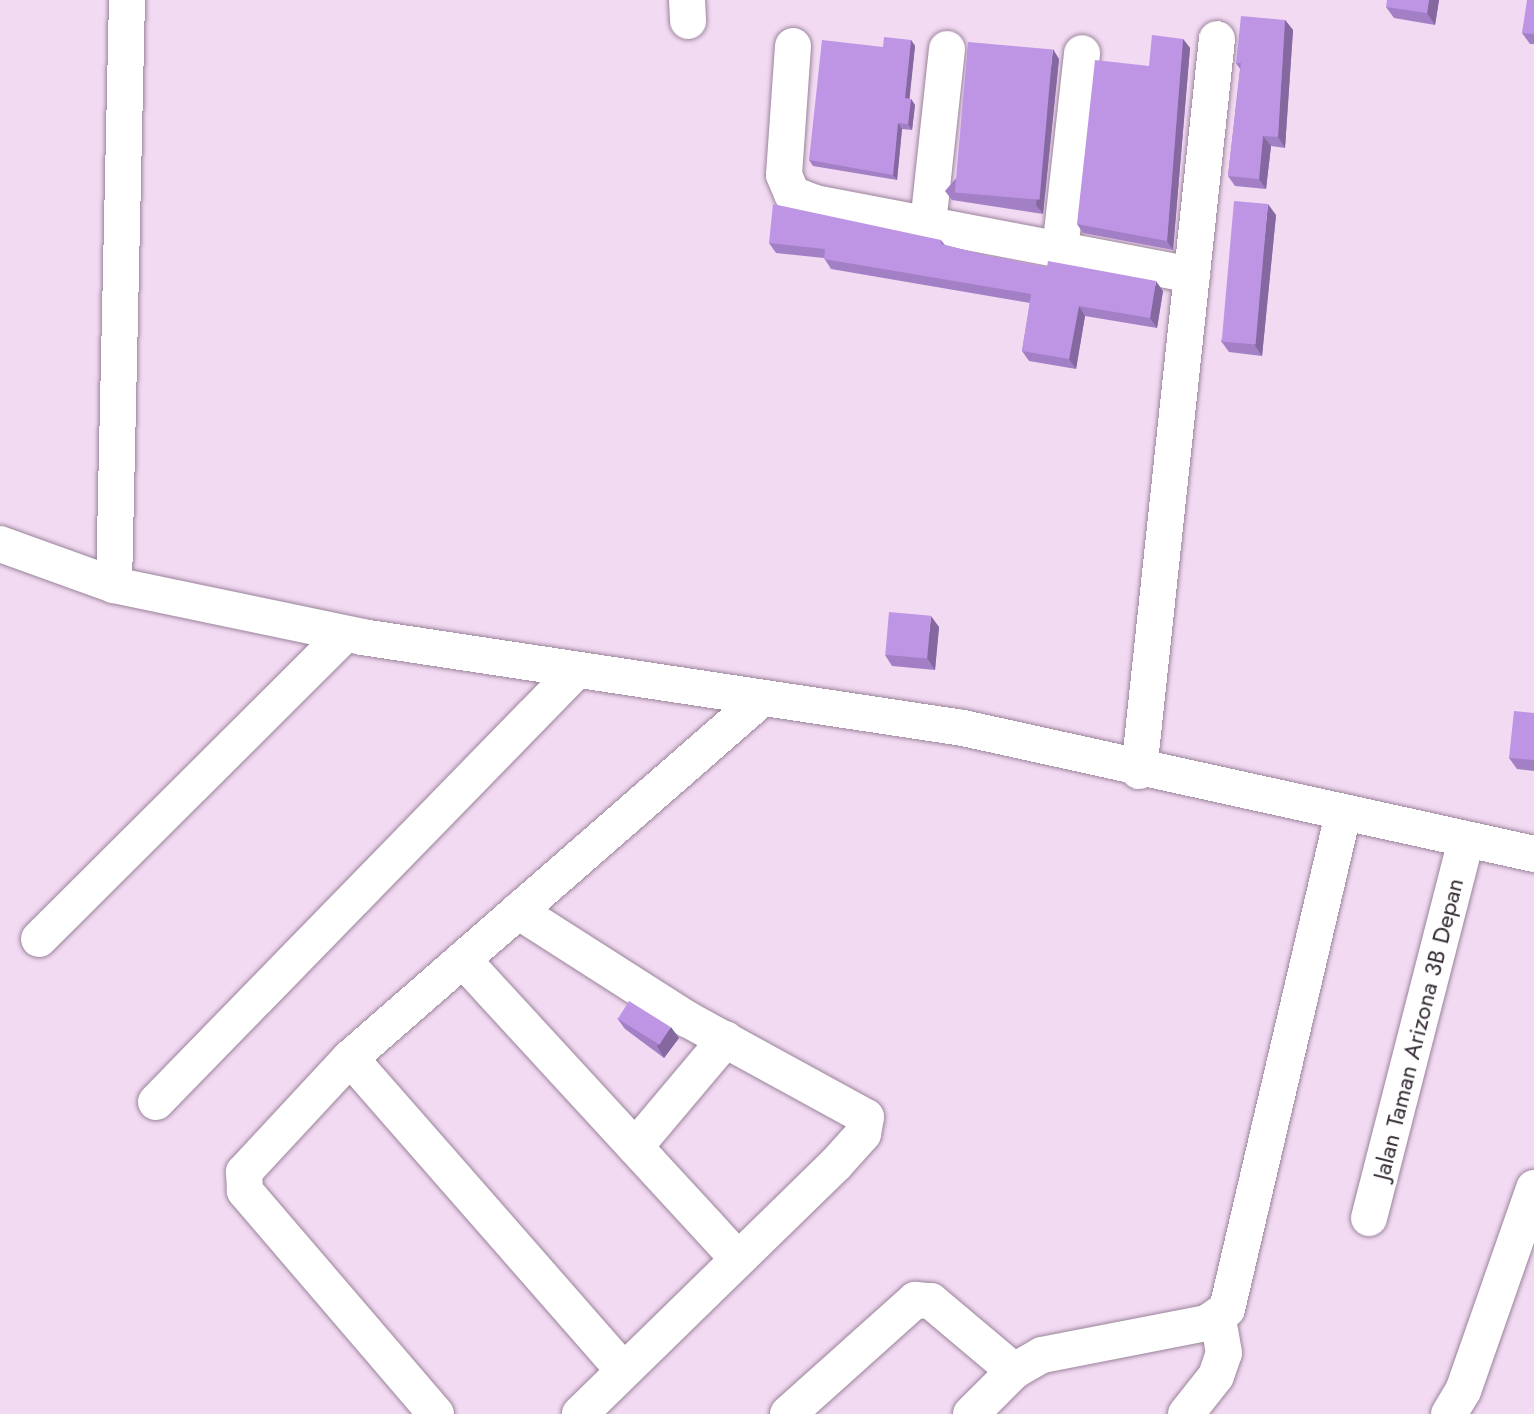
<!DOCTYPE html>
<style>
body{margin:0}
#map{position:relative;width:1534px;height:1414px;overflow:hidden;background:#f2daf2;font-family:Jost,sans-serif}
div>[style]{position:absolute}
.roads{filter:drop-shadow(0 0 2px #9a849a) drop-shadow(0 0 2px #9a849a)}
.street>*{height:36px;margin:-18px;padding:0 18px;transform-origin:18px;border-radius:18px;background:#fff}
.wall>*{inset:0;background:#a380c5}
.shaded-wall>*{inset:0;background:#8568a0}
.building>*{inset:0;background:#be95e5;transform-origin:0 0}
span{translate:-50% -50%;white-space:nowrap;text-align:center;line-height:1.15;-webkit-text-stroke:7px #fff;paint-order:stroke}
.street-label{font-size:24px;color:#362c36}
</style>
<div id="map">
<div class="roads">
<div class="street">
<div style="left:687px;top:0;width:21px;rotate:87deg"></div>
<div style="left:793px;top:46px;width:129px;rotate:94deg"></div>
<div style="left:784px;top:175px;width:21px;rotate:67deg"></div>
<div style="left:792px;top:194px;width:25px;rotate:21deg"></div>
<div style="left:815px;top:203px;width:384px;rotate:10.8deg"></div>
<div style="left:928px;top:224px;width:176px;rotate:-83.8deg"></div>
<div style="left:1060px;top:250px;width:198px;rotate:-83.6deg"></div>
<div style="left:0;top:544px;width:121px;rotate:19.8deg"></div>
<div style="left:114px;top:585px;width:253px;rotate:11.8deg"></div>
<div style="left:362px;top:637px;width:608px;rotate:8.61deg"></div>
<div style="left:963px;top:728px;width:585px;rotate:12.44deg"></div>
<div style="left:114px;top:585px;width:585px;rotate:-88.73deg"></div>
<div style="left:1139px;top:771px;width:736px;rotate:-83.92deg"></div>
<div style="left:518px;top:911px;width:201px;rotate:32.6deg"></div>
<div style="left:687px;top:1019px;width:204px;rotate:28.7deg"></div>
<div style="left:866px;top:1117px;width:17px;rotate:100deg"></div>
<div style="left:863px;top:1134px;width:40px;rotate:132deg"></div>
<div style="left:836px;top:1164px;width:358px;rotate:135.7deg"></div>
<div style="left:39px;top:939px;width:432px;rotate:-44.9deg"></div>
<div style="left:464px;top:961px;width:403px;rotate:47.4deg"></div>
<div style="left:350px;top:1058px;width:415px;rotate:48.8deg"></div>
<div style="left:156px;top:1102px;width:599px;rotate:-45.74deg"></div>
<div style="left:635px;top:1147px;width:141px;rotate:-49.9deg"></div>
<div style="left:1369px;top:1218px;width:390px;rotate:-75.6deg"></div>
<div style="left:436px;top:1414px;width:294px;rotate:-130.6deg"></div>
<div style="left:245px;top:1191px;width:19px;rotate:-93deg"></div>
<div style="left:244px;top:1172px;width:156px;rotate:-47.1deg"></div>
<div style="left:350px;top:1058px;width:543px;rotate:-41.12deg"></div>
<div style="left:788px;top:1414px;width:171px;rotate:-41.9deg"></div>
<div style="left:915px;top:1300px;width:16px;rotate:4deg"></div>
<div style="left:931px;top:1301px;width:109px;rotate:40.1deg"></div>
<div style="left:971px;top:1414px;width:61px;rotate:-45deg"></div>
<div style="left:1014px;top:1371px;width:32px;rotate:-30deg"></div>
<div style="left:1042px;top:1355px;width:168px;rotate:-11deg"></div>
<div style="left:1207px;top:1323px;width:24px;rotate:-35deg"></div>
<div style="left:1227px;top:1309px;width:508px;rotate:-76.81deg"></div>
<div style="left:1186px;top:1414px;width:48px;rotate:-51.7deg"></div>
<div style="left:1216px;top:1376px;width:24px;rotate:-71deg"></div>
<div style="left:1224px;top:1353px;width:36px;rotate:-100deg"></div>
<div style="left:1449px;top:1414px;width:27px;rotate:-59deg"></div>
<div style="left:1463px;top:1391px;width:215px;rotate:-70.7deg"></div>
</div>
</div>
<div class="wall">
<div style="clip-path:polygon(1439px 0,1435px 25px,1394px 18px,1386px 7px)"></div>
<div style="clip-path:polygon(1534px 0,1534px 44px,1530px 44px,1522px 33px)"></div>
<div style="clip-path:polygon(1285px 20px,1293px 30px,1285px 148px,1271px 146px,1266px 189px,1235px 186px,1228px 176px,1240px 69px,1236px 63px)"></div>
<div style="clip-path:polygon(1183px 39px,1190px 48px,1173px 250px,1083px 233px,1077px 224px,1149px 66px)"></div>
<div style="clip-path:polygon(911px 40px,915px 46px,909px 99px,911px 99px,915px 105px,912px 130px,902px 129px,897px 180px,813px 166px,809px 160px,883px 47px)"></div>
<div style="clip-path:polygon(1059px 59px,1043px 214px,952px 200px,945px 191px)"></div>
<div style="clip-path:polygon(1276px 215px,1262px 356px,1229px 352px,1221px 341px)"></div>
<div style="clip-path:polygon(941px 240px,945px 245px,988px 256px,1163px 291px,1157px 328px,1085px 316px,1076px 369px,1029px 361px,1022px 351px,1030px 303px,831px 269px,824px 258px,776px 253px,769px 243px)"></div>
<div style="clip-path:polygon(939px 627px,935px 670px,892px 666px,885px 655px)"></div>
<div style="clip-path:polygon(1534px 713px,1534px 771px,1517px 769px,1509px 758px)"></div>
<div style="clip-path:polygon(617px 1018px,679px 1038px,664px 1058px,625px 1029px)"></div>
</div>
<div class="shaded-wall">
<div style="clip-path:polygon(1429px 0,1439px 0,1435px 25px,1427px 13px)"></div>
<div style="clip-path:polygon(1285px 20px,1293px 30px,1285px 148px,1278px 137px)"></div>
<div style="clip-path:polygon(1183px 39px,1190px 48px,1173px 250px,1167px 241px)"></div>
<div style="clip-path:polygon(911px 40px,915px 46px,909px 104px,905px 98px)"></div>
<div style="clip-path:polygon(1053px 49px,1059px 59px,1043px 214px,1036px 205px)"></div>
<div style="clip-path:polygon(911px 99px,915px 105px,912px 130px,908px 124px)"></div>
<div style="clip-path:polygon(898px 123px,902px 129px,897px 180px,893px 175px)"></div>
<div style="clip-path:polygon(1263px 136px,1271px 146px,1266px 189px,1259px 179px)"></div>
<div style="clip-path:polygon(1268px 204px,1276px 215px,1262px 356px,1254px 344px)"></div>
<div style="clip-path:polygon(1156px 281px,1163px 291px,1157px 328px,1150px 318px)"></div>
<div style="clip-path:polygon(1079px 306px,1085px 316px,1076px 369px,1069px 359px)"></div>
<div style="clip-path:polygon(931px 616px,939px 627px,935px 670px,927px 658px)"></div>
<div style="clip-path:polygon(671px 1027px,679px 1038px,664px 1058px,657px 1046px)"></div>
</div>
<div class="building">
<div style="clip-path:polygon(1387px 0,1429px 0,1427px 13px,1386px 7px)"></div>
<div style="clip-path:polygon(1527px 0,1534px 0,1534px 34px,1522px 33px)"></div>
<div style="clip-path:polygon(1241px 16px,1285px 20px,1278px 137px,1263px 136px,1259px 179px,1228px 176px,1241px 63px,1236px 63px)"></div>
<div style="clip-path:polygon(1152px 35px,1183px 39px,1167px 241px,1077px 224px,1095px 60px,1149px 66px)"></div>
<div style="clip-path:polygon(884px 37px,911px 40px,905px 98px,911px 99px,908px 124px,898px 123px,893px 175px,809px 160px,822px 40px,883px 47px)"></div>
<div style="left:968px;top:42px;width:85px;height:151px;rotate:5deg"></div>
<div style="left:1234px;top:201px;width:34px;height:141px;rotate:5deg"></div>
<div style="clip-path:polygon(773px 204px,941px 240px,941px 244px,988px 256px,1047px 267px,1048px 261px,1156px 281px,1150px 318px,1079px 306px,1069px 359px,1022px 351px,1031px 294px,824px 259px,825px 249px,769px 243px)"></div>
<div style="left:889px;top:612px;width:42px;height:43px;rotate:5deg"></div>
<div style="clip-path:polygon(1514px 711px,1534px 713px,1534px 760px,1509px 758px)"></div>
<div style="left:629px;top:1001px;width:49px;height:21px;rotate:32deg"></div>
</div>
<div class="street-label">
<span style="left:1418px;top:1029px;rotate:-76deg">Jalan Taman Arizona 3B Depan</span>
</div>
</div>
